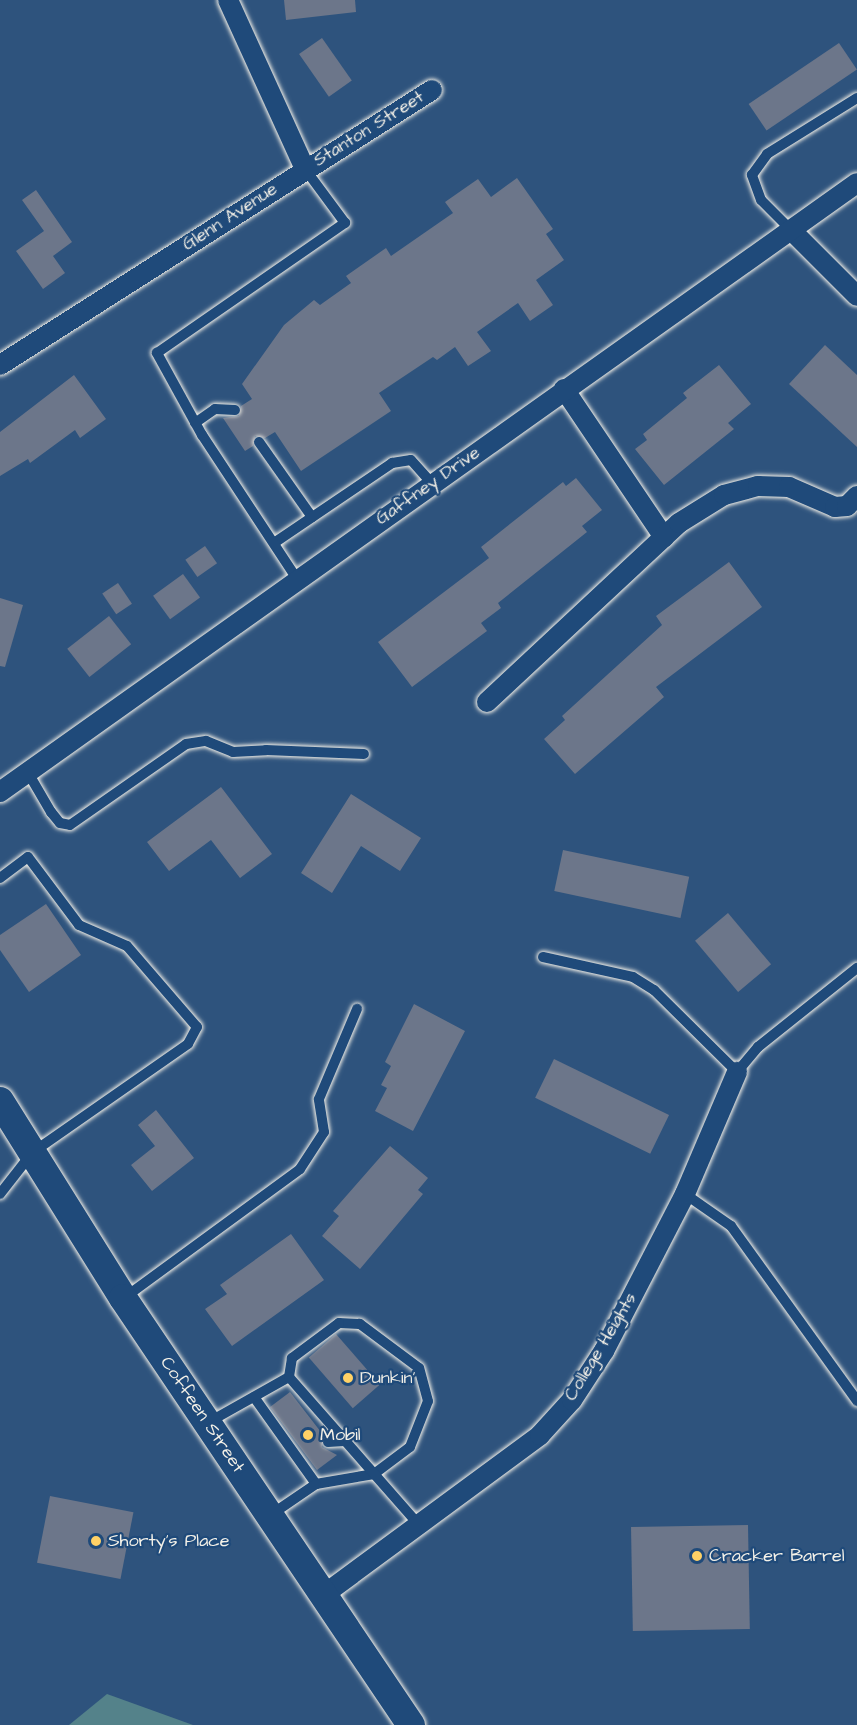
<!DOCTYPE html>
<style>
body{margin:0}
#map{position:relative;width:857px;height:1725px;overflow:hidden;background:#2e537d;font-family:"Architects Daughter",sans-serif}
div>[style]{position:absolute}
.green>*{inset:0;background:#54828a}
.building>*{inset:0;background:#6c768a;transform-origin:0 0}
.roads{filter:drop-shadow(0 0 2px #f4f1e8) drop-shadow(0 0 2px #f4f1e8)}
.service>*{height:10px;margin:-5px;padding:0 5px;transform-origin:5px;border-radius:5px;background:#1f4a7a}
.minor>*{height:20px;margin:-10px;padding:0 10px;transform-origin:10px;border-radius:10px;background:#1f4a7a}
.secondary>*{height:28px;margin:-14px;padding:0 14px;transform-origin:14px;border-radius:14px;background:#1f4a7a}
.dots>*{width:16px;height:16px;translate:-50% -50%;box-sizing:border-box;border:3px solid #1f4a7a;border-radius:50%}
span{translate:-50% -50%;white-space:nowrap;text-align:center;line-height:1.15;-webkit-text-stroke:4.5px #1f4a7a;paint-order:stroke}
.street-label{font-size:18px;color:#f4f1e8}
.poi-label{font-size:18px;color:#f4f1e8}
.left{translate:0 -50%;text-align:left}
</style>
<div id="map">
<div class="green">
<div style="clip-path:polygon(107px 1694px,193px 1725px,69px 1725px)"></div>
</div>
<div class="building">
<div style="clip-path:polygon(284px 0,355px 0,356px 12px,286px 20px)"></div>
<div style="left:322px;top:38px;width:52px;height:28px;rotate:55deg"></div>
<div style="left:839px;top:43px;width:32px;height:109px;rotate:56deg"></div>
<div style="clip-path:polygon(517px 178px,553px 229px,546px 234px,564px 260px,536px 280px,553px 305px,530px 321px,518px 303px,477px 332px,491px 351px,468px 366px,455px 347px,437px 360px,433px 357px,379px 393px,391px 411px,301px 471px,275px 432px,265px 438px,255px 436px,253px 446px,245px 451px,223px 418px,239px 416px,241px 406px,252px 399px,242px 384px,284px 325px,314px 300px,320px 305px,351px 283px,346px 276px,386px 248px,391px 256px,453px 213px,445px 202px,478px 179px,491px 197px)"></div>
<div style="clip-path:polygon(36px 190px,72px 242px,53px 256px,65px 273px,43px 289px,16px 251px,44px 231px,22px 200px)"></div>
<div style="clip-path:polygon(825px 345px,857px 375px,857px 447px,789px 384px)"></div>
<div style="clip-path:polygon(719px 365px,751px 404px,728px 423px,734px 429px,664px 485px,635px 449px,647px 440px,643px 434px,687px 398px,683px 393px)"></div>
<div style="clip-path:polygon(74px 375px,106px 419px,80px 438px,75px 430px,30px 463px,28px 459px,0 476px,0 432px)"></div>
<div style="clip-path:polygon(576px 478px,602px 510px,582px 526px,587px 532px,498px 603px,501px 608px,481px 623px,487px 631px,412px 687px,378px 642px,489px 558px,481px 547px,563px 482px,566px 486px)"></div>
<div style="left:205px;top:546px;width:21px;height:24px;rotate:55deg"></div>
<div style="clip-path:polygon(729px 562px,762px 607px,656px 687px,664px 697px,575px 774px,544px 739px,565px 720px,562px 716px,662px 625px,656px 616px)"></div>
<div style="left:183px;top:574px;width:29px;height:37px;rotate:54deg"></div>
<div style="left:118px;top:583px;width:25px;height:19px;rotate:56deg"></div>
<div style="clip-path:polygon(0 598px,23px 605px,5px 667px,0 666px)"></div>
<div style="left:109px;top:616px;width:36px;height:53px;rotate:52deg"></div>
<div style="clip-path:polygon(221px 787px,272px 854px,240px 878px,211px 840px,169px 871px,147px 842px)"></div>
<div style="clip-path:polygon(351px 794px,421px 838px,400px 871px,361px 846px,332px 893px,301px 873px)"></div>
<div style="left:563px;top:850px;width:129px;height:42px;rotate:12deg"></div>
<div style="clip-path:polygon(46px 904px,81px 955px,29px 992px,0 950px,0 935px)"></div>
<div style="left:728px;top:913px;width:67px;height:43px;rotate:50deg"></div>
<div style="clip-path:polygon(414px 1004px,465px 1031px,413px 1131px,375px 1111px,387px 1088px,381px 1085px,391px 1066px,385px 1062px)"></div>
<div style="left:554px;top:1059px;width:128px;height:43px;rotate:26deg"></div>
<div style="clip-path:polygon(156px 1110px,194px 1158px,152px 1191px,131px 1165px,155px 1146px,138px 1125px)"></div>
<div style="clip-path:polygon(390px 1146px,428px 1178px,418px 1190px,423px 1194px,360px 1269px,322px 1236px,339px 1216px,333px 1211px)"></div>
<div style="clip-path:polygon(291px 1234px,324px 1280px,232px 1346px,205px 1309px,227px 1294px,220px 1285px)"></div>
<div style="left:336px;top:1334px;width:67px;height:36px;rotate:49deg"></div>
<div style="clip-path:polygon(290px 1392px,324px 1436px,322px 1447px,337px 1455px,317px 1470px,270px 1407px)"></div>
<div style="left:50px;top:1496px;width:85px;height:68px;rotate:11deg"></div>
<div style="left:748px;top:1525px;width:104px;height:117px;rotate:89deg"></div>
</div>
<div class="roads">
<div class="service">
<div style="left:791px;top:230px;width:42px;rotate:-135deg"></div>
<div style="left:761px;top:200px;width:27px;rotate:-110deg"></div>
<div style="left:752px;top:175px;width:26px;rotate:-54deg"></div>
<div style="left:767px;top:154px;width:106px;rotate:-31.9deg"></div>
<div style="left:195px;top:423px;width:24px;rotate:-35deg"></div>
<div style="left:215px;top:409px;width:20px;rotate:3deg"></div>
<div style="left:259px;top:442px;width:92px;rotate:54.8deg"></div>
<div style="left:274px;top:543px;width:143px;rotate:-34.1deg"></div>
<div style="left:392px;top:463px;width:19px;rotate:-9deg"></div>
<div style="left:411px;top:460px;width:31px;rotate:48deg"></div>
<div style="left:297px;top:579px;width:173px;rotate:-123.4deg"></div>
<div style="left:202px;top:435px;width:94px;rotate:-118.8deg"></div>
<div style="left:157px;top:353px;width:229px;rotate:-34.7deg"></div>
<div style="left:345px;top:223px;width:67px;rotate:-126.5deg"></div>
<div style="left:27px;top:771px;width:48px;rotate:59.7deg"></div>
<div style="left:51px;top:812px;width:14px;rotate:51deg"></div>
<div style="left:60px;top:823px;width:10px;rotate:11deg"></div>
<div style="left:70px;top:825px;width:141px;rotate:-34.9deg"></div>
<div style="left:186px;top:744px;width:20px;rotate:-9deg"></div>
<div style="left:206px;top:741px;width:29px;rotate:22deg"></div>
<div style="left:233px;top:752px;width:33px;rotate:-3deg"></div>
<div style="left:266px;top:750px;width:98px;rotate:2.3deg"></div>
<div style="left:0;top:878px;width:35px;rotate:-37deg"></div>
<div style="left:28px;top:857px;width:85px;rotate:53.1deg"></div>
<div style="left:79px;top:925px;width:52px;rotate:23.6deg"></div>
<div style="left:127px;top:946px;width:107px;rotate:49.2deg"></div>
<div style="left:197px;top:1027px;width:19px;rotate:118deg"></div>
<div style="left:188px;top:1044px;width:190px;rotate:145.1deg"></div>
<div style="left:32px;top:1153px;width:52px;rotate:128deg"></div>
<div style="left:543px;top:957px;width:92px;rotate:12.5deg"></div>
<div style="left:633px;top:977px;width:25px;rotate:32deg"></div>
<div style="left:654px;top:990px;width:117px;rotate:44.7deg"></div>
<div style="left:737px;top:1072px;width:33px;rotate:-50deg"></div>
<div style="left:758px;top:1047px;width:127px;rotate:-38.6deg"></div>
<div style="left:685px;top:1194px;width:56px;rotate:34.8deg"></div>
<div style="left:731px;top:1226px;width:216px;rotate:54.2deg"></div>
<div style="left:124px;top:1298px;width:218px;rotate:-36.2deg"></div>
<div style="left:300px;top:1169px;width:44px;rotate:-57deg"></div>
<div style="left:324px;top:1132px;width:33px;rotate:-99deg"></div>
<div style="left:319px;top:1099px;width:98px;rotate:-67.1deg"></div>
<div style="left:254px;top:1397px;width:107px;rotate:54.5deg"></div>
<div style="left:316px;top:1484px;width:59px;rotate:-9.8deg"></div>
<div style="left:374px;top:1474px;width:45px;rotate:-36.9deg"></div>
<div style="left:410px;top:1447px;width:49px;rotate:-68.6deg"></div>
<div style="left:428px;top:1401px;width:34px;rotate:-105deg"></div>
<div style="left:419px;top:1368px;width:74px;rotate:-143.3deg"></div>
<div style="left:360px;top:1324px;width:21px;rotate:-177deg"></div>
<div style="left:339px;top:1323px;width:59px;rotate:143.3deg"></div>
<div style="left:292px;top:1358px;width:19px;rotate:99deg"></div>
<div style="left:209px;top:1422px;width:92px;rotate:-29.4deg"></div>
<div style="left:289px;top:1377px;width:197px;rotate:48.7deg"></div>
<div style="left:328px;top:1442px;width:17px;rotate:-3deg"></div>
<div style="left:272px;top:1514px;width:53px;rotate:-34.3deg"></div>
</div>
<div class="minor">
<div style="left:228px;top:0;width:186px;rotate:65.5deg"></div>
<div style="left:791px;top:230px;width:93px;rotate:45deg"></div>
<div style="left:0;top:365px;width:512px;rotate:-32.48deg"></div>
<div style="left:564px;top:389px;width:179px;rotate:56deg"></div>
<div style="left:487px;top:702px;width:262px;rotate:-43deg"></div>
<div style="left:679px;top:523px;width:53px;rotate:-31.9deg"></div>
<div style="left:724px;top:495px;width:35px;rotate:-15deg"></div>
<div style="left:758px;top:486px;width:31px;rotate:2deg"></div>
<div style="left:789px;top:487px;width:50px;rotate:23.5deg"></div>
<div style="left:835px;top:507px;width:12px;rotate:-5deg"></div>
<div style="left:847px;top:506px;width:14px;rotate:-45deg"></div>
<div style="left:0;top:792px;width:1051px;rotate:-35.4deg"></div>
<div style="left:322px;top:1596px;width:271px;rotate:-36.4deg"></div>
<div style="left:540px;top:1435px;width:47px;rotate:-47.6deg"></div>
<div style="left:572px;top:1400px;width:59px;rotate:-56.9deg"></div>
<div style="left:604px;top:1351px;width:177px;rotate:-62.7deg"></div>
<div style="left:685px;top:1194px;width:133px;rotate:-66.9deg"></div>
</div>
<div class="secondary">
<div style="left:0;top:1101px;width:232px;rotate:58deg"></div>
<div style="left:123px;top:1298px;width:515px;rotate:56deg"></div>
</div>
</div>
<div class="dots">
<div style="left:348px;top:1378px;background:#ffd166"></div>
<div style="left:308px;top:1435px;background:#ffd166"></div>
<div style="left:96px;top:1541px;background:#ffd166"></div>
<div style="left:697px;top:1556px;background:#ffd166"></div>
</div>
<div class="street-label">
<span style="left:369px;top:129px;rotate:-32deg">Stanton Street</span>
<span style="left:230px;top:217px;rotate:-33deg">Glenn Avenue</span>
<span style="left:428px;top:486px;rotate:-35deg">Gaffney Drive</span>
<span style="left:601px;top:1347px;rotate:-59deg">College Heights</span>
<span style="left:202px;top:1415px;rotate:56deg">Coffeen Street</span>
</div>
<div class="poi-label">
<span class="left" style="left:360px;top:1378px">Dunkin'</span>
<span class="left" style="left:320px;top:1435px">Mobil</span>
<span class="left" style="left:108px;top:1541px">Shorty's Place</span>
<span class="left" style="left:709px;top:1556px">Cracker Barrel</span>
</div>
</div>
